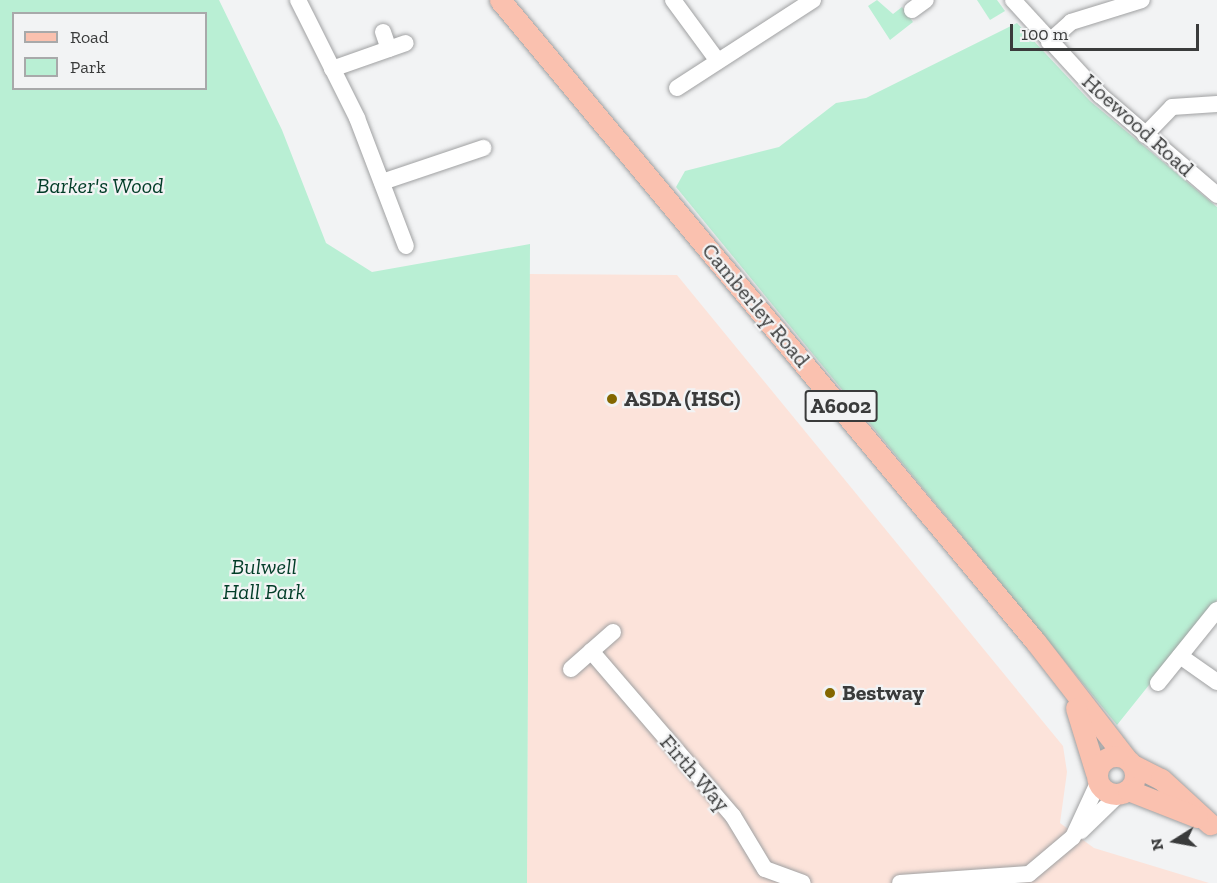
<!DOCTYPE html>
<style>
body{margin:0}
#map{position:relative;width:1217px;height:883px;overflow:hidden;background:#f2f3f4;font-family:"Zilla Slab",serif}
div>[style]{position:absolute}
.industrial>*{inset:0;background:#fce3da}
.green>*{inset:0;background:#b9efd4}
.roads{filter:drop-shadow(0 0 2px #a0a1a2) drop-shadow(0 0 2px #a0a1a2)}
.minor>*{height:16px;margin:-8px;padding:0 8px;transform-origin:8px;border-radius:8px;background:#fff}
.major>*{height:21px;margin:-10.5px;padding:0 10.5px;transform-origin:10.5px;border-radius:10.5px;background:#fac1af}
.major>.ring{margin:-10.5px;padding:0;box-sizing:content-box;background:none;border:21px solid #fac1af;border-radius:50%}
.dots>*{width:16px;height:16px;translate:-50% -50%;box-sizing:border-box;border:3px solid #f2f3f4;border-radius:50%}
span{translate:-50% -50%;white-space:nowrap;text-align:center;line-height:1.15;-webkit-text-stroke:4.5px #f2f3f4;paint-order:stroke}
.shield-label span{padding:2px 4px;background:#f2f3f4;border:2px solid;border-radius:4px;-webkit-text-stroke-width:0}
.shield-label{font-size:21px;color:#3a3b3b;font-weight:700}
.street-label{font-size:22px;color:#3a3b3b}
.park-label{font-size:22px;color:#023d28;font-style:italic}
.poi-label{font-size:22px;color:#3a3b3b;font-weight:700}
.left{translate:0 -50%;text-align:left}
.legend{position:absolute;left:12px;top:12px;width:195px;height:78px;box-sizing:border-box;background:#f2f3f4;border:2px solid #a8a9aa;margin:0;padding:8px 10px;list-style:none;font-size:18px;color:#3a3b3b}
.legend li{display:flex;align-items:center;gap:12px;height:30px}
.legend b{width:30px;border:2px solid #a8a9aa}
.north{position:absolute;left:1145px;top:811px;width:60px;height:60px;-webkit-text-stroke:4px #f2f3f4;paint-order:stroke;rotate:259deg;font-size:16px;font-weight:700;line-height:24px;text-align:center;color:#3a3b3b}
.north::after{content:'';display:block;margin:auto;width:21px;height:27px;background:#3a3b3b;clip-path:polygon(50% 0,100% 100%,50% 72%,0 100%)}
.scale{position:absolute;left:1010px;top:24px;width:189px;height:27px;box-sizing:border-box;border:3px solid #3a3b3b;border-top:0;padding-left:8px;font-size:18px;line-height:21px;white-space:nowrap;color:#3a3b3b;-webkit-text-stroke:4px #f2f3f4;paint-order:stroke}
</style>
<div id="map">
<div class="industrial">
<div style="clip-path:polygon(529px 274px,677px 275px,1063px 746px,1067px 772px,1060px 823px,1094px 848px,1209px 883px,527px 883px)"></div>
</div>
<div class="green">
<div style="clip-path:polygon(evenodd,0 0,219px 0,282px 130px,326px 243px,372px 272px,530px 244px,527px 883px,0 883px,0 0,14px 14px,206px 14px,206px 88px,14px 88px,14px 14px)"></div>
<div style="clip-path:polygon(877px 0,893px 14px,902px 7px,913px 22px,890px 40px,868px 6px)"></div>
<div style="clip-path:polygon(977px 0,997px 0,1005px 11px,990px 20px)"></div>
<div style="clip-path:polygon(1017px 23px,1090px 101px,1217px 207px,1217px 600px,1117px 725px,676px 187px,685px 171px,779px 147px,836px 103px,866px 98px)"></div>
</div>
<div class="roads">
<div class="minor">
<div style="left:298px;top:0;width:132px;rotate:63.4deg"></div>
<div style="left:357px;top:118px;width:137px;rotate:69.1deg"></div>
<div style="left:673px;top:0;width:74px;rotate:53.7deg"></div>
<div style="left:1013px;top:0;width:129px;rotate:47.5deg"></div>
<div style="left:1100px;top:95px;width:154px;rotate:40.5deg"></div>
<div style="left:912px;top:10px;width:17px;rotate:-36deg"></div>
<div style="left:383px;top:32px;width:18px;rotate:71deg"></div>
<div style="left:1049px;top:42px;width:30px;rotate:-42deg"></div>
<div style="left:1071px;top:22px;width:74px;rotate:-17.2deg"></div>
<div style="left:332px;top:69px;width:78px;rotate:-19.4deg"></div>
<div style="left:677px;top:88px;width:162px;rotate:-32.9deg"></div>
<div style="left:1145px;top:135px;width:39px;rotate:-46deg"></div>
<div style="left:1172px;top:107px;width:45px;rotate:-3.8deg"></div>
<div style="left:382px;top:182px;width:107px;rotate:-18.6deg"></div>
<div style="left:591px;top:651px;width:218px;rotate:49.3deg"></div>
<div style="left:733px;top:816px;width:62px;rotate:58.9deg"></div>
<div style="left:765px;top:869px;width:40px;rotate:20.2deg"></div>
<div style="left:1180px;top:656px;width:45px;rotate:35.1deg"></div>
<div style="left:571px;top:669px;width:56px;rotate:-41.4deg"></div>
<div style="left:1158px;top:683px;width:94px;rotate:-51.1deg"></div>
<div style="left:1081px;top:831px;width:53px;rotate:-44.2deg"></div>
<div style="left:900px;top:883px;width:129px;rotate:-4deg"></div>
<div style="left:1029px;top:874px;width:57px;rotate:-40.1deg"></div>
<div style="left:1073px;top:837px;width:60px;rotate:-65.2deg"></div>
</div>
<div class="major">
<div style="left:500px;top:0;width:835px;rotate:50.15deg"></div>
<div style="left:1035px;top:641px;width:147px;rotate:52.2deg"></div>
<div style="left:1076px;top:708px;width:68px;rotate:72.9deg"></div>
<div class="ring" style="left:1097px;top:756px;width:17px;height:17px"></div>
<div style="left:1133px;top:765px;width:31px;rotate:27deg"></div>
<div style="left:1161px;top:779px;width:67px;rotate:42.6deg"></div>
<div style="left:1128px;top:790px;width:74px;rotate:21.4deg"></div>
</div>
</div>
<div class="dots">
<div style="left:612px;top:399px;background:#836700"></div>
<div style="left:830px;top:693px;background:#836700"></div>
</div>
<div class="shield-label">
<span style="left:841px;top:406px">A6002</span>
</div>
<div class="street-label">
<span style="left:1138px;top:125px;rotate:42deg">Hoewood Road</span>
<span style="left:756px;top:305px;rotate:50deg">Camberley Road</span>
<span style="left:695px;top:773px;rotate:49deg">Firth Way</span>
</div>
<div class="park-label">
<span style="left:100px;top:186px">Barker's Wood</span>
<span style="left:264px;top:579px">Bulwell<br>Hall Park</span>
</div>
<div class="poi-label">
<span class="left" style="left:624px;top:399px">ASDA (HSC)</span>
<span class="left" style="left:842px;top:693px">Bestway</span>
</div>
<ul class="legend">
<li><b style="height:8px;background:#fac1af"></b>Road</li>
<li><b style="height:16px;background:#b9efd4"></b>Park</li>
</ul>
<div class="north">N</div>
<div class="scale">100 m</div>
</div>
